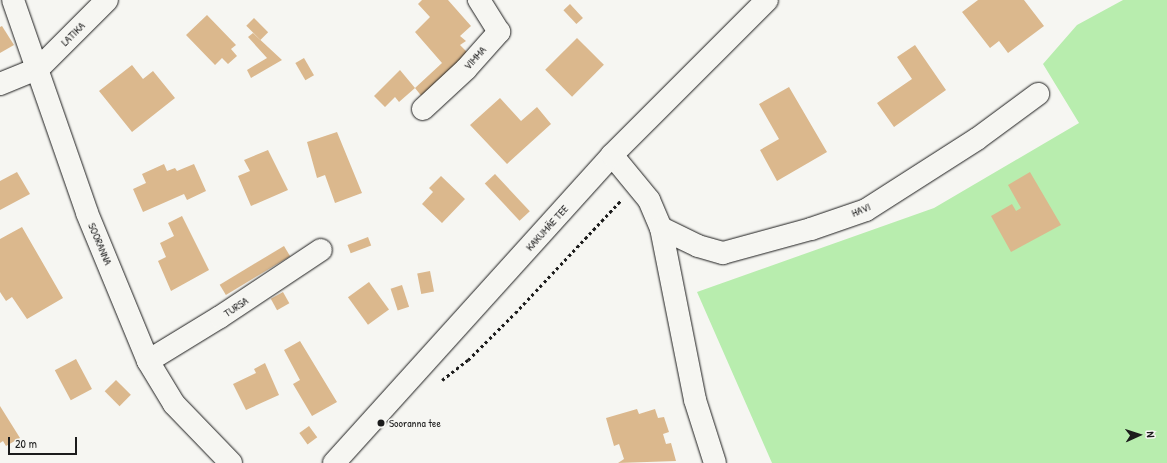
<!DOCTYPE html>
<meta charset="utf-8">
<style>
body{margin:0}
#map{position:relative;width:1167px;height:463px;overflow:hidden;background:#f6f6f2;font-family:"Patrick Hand",sans-serif}
div>[style]{position:absolute}
.green>*{inset:0;background:#b8edae}
.building>*{inset:0;background:#dbb88d;transform-origin:0 0}
.path>*{height:2.5px;margin-top:-1.25px;transform-origin:0;background:repeating-linear-gradient(90deg,#1c1c1c 0 3px,transparent 0 6px)}
.roads{filter:drop-shadow(0 0 1px #1c1c1c) drop-shadow(0 0 1px #1c1c1c)}
.minor>*{height:22px;margin:-11px;padding:0 11px;transform-origin:11px;border-radius:11px;background:#f6f6f2}
.tertiary>*{height:22px;margin:-11px;padding:0 11px;transform-origin:11px;border-radius:11px;background:#f6f6f2}
.dots>*{width:11px;height:11px;translate:-50% -50%;box-sizing:border-box;border:2px solid #f6f6f2;border-radius:50%}
span{translate:-50% -50%;white-space:nowrap;text-align:center;line-height:1.15;-webkit-text-stroke:3px #f6f6f2;paint-order:stroke}
.street-label{font-size:11px;color:#1c1c1c}
.poi-label{font-size:11px;color:#1c1c1c}
.left{translate:0 -50%;text-align:left}
.north{position:absolute;left:1119px;top:415px;width:40px;height:40px;-webkit-text-stroke:3px #f6f6f2;paint-order:stroke;rotate:87deg;font-size:11px;font-weight:700;line-height:16px;text-align:center;color:#1c1c1c}
.north::after{content:'';display:block;margin:auto;width:14px;height:18px;background:#1c1c1c;clip-path:polygon(50% 0,100% 100%,50% 72%,0 100%)}
.scale{position:absolute;left:8px;top:437px;width:69px;height:18px;box-sizing:border-box;border:2px solid #1c1c1c;border-top:0;padding-left:5px;font-size:12px;line-height:14px;white-space:nowrap;color:#1c1c1c;-webkit-text-stroke:3px #f6f6f2;paint-order:stroke}
</style>
<div id="map">
<div class="green">
<div style="clip-path:polygon(1123px 0,1167px 0,1167px 463px,772px 463px,697px 292px,934px 208px,1079px 123px,1043px 64px,1077px 25px)"></div>
</div>
<div class="building">
<div style="clip-path:polygon(422px 0,448px 0,471px 26px,460px 36px,466px 41px,460px 45px,469px 54px,423px 98px,415px 88px,442px 63px,415px 32px,430px 17px,418px 4px)"></div>
<div style="clip-path:polygon(978px 0,1024px 0,1044px 26px,1008px 53px,999px 41px,990px 48px,962px 12px)"></div>
<div style="left:570px;top:4px;width:19px;height:9px;rotate:47deg"></div>
<div style="clip-path:polygon(207px 15px,236px 45px,231px 49px,237px 56px,228px 64px,222px 58px,215px 65px,186px 35px)"></div>
<div style="left:254px;top:18px;width:20px;height:11px;rotate:45deg"></div>
<div style="clip-path:polygon(2px 26px,14px 45px,0 53px,0 27px)"></div>
<div style="clip-path:polygon(253px 33px,282px 60px,251px 78px,247px 70px,267px 58px,248px 37px)"></div>
<div style="left:577px;top:38px;width:38px;height:45px;rotate:45deg"></div>
<div style="clip-path:polygon(915px 45px,946px 90px,894px 127px,877px 103px,912px 79px,897px 57px)"></div>
<div style="left:304px;top:58px;width:20px;height:10px;rotate:60deg"></div>
<div style="clip-path:polygon(132px 65px,143px 79px,153px 71px,175px 98px,132px 132px,99px 91px)"></div>
<div style="clip-path:polygon(400px 70px,415px 88px,399px 102px,395px 97px,385px 107px,374px 96px)"></div>
<div style="clip-path:polygon(789px 87px,827px 152px,777px 181px,760px 150px,779px 139px,759px 104px)"></div>
<div style="clip-path:polygon(500px 98px,521px 121px,537px 107px,551px 124px,507px 164px,470px 125px)"></div>
<div style="clip-path:polygon(337px 132px,362px 193px,335px 203px,325px 175px,317px 178px,307px 142px)"></div>
<div style="clip-path:polygon(268px 150px,288px 190px,251px 206px,238px 176px,250px 171px,244px 160px)"></div>
<div style="clip-path:polygon(164px 164px,167px 171px,175px 168px,177px 171px,194px 164px,206px 191px,187px 200px,184px 194px,143px 212px,133px 189px,146px 183px,142px 174px)"></div>
<div style="clip-path:polygon(17px 172px,30px 194px,0 210px,0 181px)"></div>
<div style="clip-path:polygon(1030px 172px,1061px 225px,1011px 252px,991px 216px,1012px 204px,1016px 211px,1021px 208px,1008px 185px)"></div>
<div style="left:495px;top:174px;width:51px;height:14px;rotate:47deg"></div>
<div style="clip-path:polygon(441px 176px,465px 199px,442px 223px,422px 204px,433px 192px,429px 188px)"></div>
<div style="clip-path:polygon(182px 216px,209px 270px,171px 291px,158px 261px,166px 257px,160px 243px,174px 236px,168px 223px)"></div>
<div style="clip-path:polygon(22px 227px,63px 298px,27px 319px,12px 297px,6px 301px,0 292px,0 239px)"></div>
<div style="left:368px;top:237px;width:9px;height:22px;rotate:69deg"></div>
<div style="left:284px;top:246px;width:12px;height:75px;rotate:59deg"></div>
<div style="left:430px;top:271px;width:21px;height:13px;rotate:79deg"></div>
<div style="left:369px;top:282px;width:34px;height:26px;rotate:54deg"></div>
<div style="left:402px;top:285px;width:23px;height:12px;rotate:72deg"></div>
<div style="left:283px;top:292px;width:13px;height:14px;rotate:61deg"></div>
<div style="clip-path:polygon(300px 341px,337px 402px,312px 416px,293px 384px,300px 380px,284px 350px)"></div>
<div style="left:76px;top:359px;width:34px;height:24px;rotate:62deg"></div>
<div style="clip-path:polygon(265px 363px,279px 395px,246px 410px,233px 384px,256px 373px,254px 369px)"></div>
<div style="left:116px;top:380px;width:21px;height:16px;rotate:45deg"></div>
<div style="clip-path:polygon(0 406px,20px 438px,6px 446px,3px 441px,0 443px)"></div>
<div style="clip-path:polygon(637px 409px,639px 414px,655px 409px,658px 418px,664px 417px,669px 432px,663px 434px,666px 444px,671px 443px,676px 461px,618px 463px,624px 459px,619px 444px,614px 446px,606px 418px)"></div>
<div style="left:309px;top:426px;width:14px;height:12px;rotate:54deg"></div>
</div>
<div class="path">
<div style="left:442px;top:380px;width:33px;rotate:-38deg"></div>
<div style="left:468px;top:360px;width:66px;rotate:-45deg"></div>
<div style="left:515px;top:313px;width:154px;rotate:-46.8deg"></div>
</div>
<div class="roads">
<div class="minor">
<div style="left:13px;top:0;width:225px;rotate:70.8deg"></div>
<div style="left:87px;top:213px;width:160px;rotate:67.6deg"></div>
<div style="left:148px;top:361px;width:50px;rotate:58.8deg"></div>
<div style="left:174px;top:404px;width:82px;rotate:46deg"></div>
<div style="left:0;top:84px;width:42px;rotate:-22.3deg"></div>
<div style="left:39px;top:68px;width:96px;rotate:-45deg"></div>
<div style="left:423px;top:109px;width:59px;rotate:-42.9deg"></div>
<div style="left:466px;top:69px;width:50px;rotate:-48.3deg"></div>
<div style="left:499px;top:32px;width:38px;rotate:-122deg"></div>
<div style="left:612px;top:155px;width:58px;rotate:50.6deg"></div>
<div style="left:649px;top:200px;width:30px;rotate:67deg"></div>
<div style="left:661px;top:228px;width:175px;rotate:78.8deg"></div>
<div style="left:695px;top:400px;width:66px;rotate:72.4deg"></div>
<div style="left:661px;top:228px;width:41px;rotate:25.9deg"></div>
<div style="left:698px;top:246px;width:26px;rotate:16deg"></div>
<div style="left:723px;top:253px;width:91px;rotate:-15.3deg"></div>
<div style="left:811px;top:229px;width:58px;rotate:-19.1deg"></div>
<div style="left:866px;top:210px;width:132px;rotate:-32.6deg"></div>
<div style="left:977px;top:139px;width:76px;rotate:-36.4deg"></div>
<div style="left:148px;top:361px;width:84px;rotate:-31.4deg"></div>
<div style="left:220px;top:317px;width:121px;rotate:-33.6deg"></div>
</div>
<div class="tertiary">
<div style="left:334px;top:463px;width:415px;rotate:-47.9deg"></div>
<div style="left:612px;top:155px;width:219px;rotate:-45deg"></div>
</div>
</div>
<div class="dots">
<div style="left:381px;top:423px;background:#1c1c1c"></div>
</div>
<div class="street-label">
<span style="left:73px;top:34px;rotate:-45deg">LATIKA</span>
<span style="left:475px;top:58px;rotate:-48deg">VIMMA</span>
<span style="left:861px;top:210px;rotate:-23deg">HAVI</span>
<span style="left:547px;top:228px;rotate:-48deg">KAKUMÄE TEE</span>
<span style="left:100px;top:244px;rotate:67deg">SOORANNA</span>
<span style="left:236px;top:307px;rotate:-34deg">TURSA</span>
</div>
<div class="poi-label">
<span class="left" style="left:389px;top:423px">Sooranna tee</span>
</div>
<div class="north">N</div>
<div class="scale">20 m</div>
</div>
